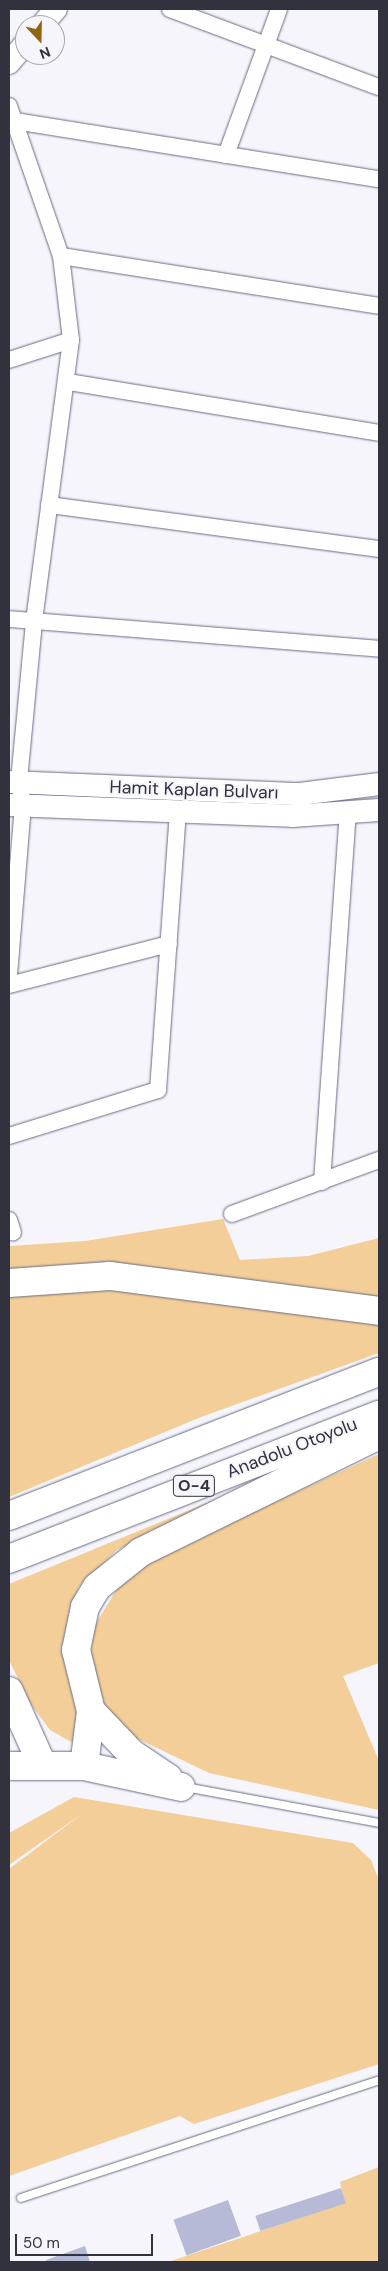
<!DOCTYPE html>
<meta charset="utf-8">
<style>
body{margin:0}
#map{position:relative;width:388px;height:2271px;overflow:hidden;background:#f5f5fb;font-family:"DM Sans",sans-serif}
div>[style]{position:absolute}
.green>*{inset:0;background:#f3ce98}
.building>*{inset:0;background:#b6bad6;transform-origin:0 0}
.roads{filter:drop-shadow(0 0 1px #686b84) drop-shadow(0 0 1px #686b84)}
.lane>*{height:8px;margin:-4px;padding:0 4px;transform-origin:4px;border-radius:4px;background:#fff}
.street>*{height:16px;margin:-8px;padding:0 8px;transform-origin:8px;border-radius:8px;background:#fff}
.secondary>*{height:22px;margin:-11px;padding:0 11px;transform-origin:11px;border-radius:11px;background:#fff}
.highway>*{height:28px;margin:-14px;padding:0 14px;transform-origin:14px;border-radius:14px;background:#fff}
span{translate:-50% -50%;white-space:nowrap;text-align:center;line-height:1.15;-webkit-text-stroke:4px #f5f5fb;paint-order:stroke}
.shield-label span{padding:1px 4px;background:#f5f5fb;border:1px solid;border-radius:4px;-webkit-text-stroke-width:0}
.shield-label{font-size:16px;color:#31323d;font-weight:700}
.street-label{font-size:18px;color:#31323d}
.frame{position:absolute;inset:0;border:10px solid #31323d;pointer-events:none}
.north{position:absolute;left:15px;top:15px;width:50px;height:50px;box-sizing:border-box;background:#f5f5fb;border:1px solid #a7a7af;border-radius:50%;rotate:159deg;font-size:14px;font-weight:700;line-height:20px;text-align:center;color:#31323d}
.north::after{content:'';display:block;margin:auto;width:18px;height:22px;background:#91650f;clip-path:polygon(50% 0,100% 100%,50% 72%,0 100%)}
.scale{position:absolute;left:15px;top:2234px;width:138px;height:22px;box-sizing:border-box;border:2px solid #31323d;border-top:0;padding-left:6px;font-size:15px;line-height:18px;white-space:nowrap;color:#31323d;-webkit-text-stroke:4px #f5f5fb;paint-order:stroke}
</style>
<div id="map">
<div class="green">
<div style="clip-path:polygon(223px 1219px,240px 1260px,308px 1256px,379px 1238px,379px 1299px,176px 1270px,104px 1267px,9px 1271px,9px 1246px,85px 1241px)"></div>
<div style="clip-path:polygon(71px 1288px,146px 1291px,379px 1324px,379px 1353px,201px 1417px,9px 1497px,9px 1294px)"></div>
<div style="clip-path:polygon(379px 1454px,379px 1663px,343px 1676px,379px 1761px,379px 1810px,209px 1773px,130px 1735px,109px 1714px,97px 1691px,91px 1664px,92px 1630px,123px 1579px,159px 1555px)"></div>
<div style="clip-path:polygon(219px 1498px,117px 1550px,79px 1587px,70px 1608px,68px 1634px,80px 1702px,76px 1735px,73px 1743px,50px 1730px,30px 1703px,9px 1660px,9px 1584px)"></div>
<div style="clip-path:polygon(74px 1797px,353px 1843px,371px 1860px,379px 1880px,379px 2064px,194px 2124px,180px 2116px,9px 2176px,9px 1869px,83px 1813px,9px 1865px,9px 1833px)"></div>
<div style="clip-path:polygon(379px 2167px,379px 2262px,168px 2262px,345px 2203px,340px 2182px)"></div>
</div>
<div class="building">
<div style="left:341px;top:2188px;width:16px;height:90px;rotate:72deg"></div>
<div style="left:228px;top:2200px;width:38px;height:58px;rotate:70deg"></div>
<div style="clip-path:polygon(85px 2246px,90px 2262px,46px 2262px,46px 2260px)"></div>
</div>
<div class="roads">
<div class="lane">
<div style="left:185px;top:1787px;width:197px;rotate:10.5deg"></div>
<div style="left:21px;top:2198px;width:377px;rotate:-18.2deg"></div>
</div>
<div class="street">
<div style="left:170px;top:9px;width:223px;rotate:20.5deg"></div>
<div style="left:9px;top:106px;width:159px;rotate:70.9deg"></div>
<div style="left:61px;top:256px;width:85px;rotate:83.2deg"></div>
<div style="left:71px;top:340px;width:284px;rotate:97.5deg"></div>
<div style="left:34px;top:622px;width:161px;rotate:95.4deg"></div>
<div style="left:19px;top:782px;width:23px;rotate:80deg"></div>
<div style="left:23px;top:805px;width:173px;rotate:94.7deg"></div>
<div style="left:15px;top:121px;width:369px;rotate:9.1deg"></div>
<div style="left:226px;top:155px;width:155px;rotate:-70deg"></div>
<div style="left:61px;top:256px;width:322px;rotate:8.9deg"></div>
<div style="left:9px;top:360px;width:65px;rotate:-17.9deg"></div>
<div style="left:68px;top:382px;width:315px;rotate:9.3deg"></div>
<div style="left:49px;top:505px;width:333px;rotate:7.6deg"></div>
<div style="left:9px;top:619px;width:371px;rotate:4.6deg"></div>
<div style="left:9px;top:985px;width:165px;rotate:-14.4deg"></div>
<div style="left:9px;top:1136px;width:156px;rotate:-17.2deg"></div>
<div style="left:158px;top:1090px;width:279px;rotate:-85.9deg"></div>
<div style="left:322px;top:1182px;width:369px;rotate:-86deg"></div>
<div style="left:232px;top:1214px;width:157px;rotate:-20.2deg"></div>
<div style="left:9px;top:1220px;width:13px;rotate:72deg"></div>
</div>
<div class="secondary">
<div style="left:42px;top:25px;width:21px;rotate:-49deg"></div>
<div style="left:9px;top:63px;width:25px;rotate:-50deg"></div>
<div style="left:9px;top:782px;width:291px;rotate:2.4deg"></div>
<div style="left:300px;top:794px;width:80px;rotate:-7.2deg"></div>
<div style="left:9px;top:805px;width:283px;rotate:2.2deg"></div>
<div style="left:292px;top:816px;width:87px;rotate:-3.9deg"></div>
</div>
<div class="highway">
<div style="left:9px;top:1283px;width:101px;rotate:-4deg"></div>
<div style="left:110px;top:1276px;width:271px;rotate:7.4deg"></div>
<div style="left:9px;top:1516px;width:397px;rotate:-21.3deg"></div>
<div style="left:9px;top:1559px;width:397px;rotate:-21.3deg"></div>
<div style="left:9px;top:1691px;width:80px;rotate:65.7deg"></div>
<div style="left:91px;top:1711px;width:58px;rotate:46.4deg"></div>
<div style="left:131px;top:1753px;width:45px;rotate:34deg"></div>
<div style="left:9px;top:1766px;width:75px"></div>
<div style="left:84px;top:1766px;width:99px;rotate:12.2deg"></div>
<div style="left:84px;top:1766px;width:55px;rotate:-82.7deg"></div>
<div style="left:91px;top:1711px;width:63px;rotate:-103.8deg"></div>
<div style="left:76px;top:1650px;width:44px;rotate:-78.2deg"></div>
<div style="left:85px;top:1607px;width:23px;rotate:-59deg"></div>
<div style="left:97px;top:1587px;width:56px;rotate:-38.5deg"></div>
<div style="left:141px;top:1552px;width:265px;rotate:-26.2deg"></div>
</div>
</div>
<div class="shield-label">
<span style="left:194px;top:1486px">O-4</span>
</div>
<div class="street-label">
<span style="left:194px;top:790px;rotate:2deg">Hamit Kaplan Bulvarı</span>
<span style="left:292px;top:1448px;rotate:-21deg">Anadolu Otoyolu</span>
</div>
<div class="frame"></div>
<div class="north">N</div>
<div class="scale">50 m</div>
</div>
